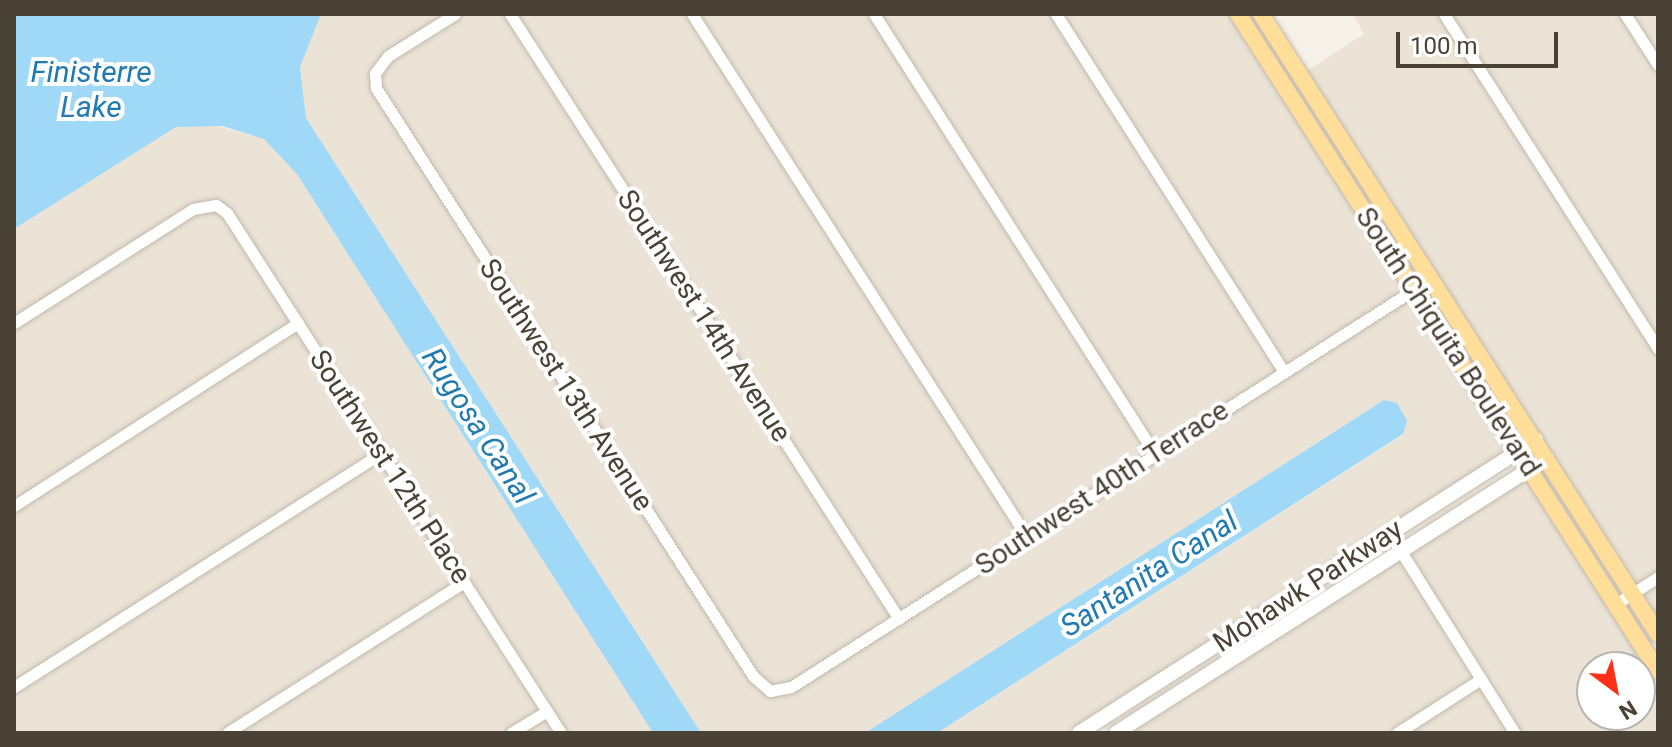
<!DOCTYPE html>
<style>
body{margin:0}
#map{position:relative;width:1672px;height:747px;overflow:hidden;background:#f6f1e9;font-family:Roboto,sans-serif}
div>[style]{position:absolute}
.residential>*{inset:0;background:#eae3d6}
.water>*{inset:0;background:#a0d8f8}
.roads{filter:drop-shadow(0 0 2px #c3b9aa) drop-shadow(0 0 2px #c3b9aa)}
.minor>*{height:11px;margin:-5.5px;padding:0 5.5px;transform-origin:5.5px;border-radius:5.5px;background:#fff}
.tertiary>*{height:14px;margin:-7px;padding:0 7px;transform-origin:7px;border-radius:7px;background:#fff}
.primary>*{height:16px;margin:-8px;padding:0 8px;transform-origin:8px;border-radius:8px;background:#ffde99}
span{translate:-50% -50%;white-space:nowrap;text-align:center;line-height:1.15;-webkit-text-stroke:8px #fff;paint-order:stroke}
.street-label{font-size:28px;color:#4b4236}
.water-label{font-size:30px;color:#217ab1;font-style:italic}
.frame{position:absolute;inset:0;border:16px solid #4b4236;pointer-events:none}
.north{position:absolute;left:1576px;top:651px;width:80px;height:80px;box-sizing:border-box;background:#fff;border:2px solid #b7b3af;border-radius:50%;rotate:148deg;font-size:22px;font-weight:700;line-height:32px;text-align:center;color:#4b4236}
.north::after{content:'';display:block;margin:auto;width:28px;height:36px;background:#ff3017;clip-path:polygon(50% 0,100% 100%,50% 72%,0 100%)}
.scale{position:absolute;left:1396px;top:32px;width:162px;height:36px;box-sizing:border-box;border:4px solid #4b4236;border-top:0;padding-left:10px;font-size:24px;line-height:28px;white-space:nowrap;color:#4b4236;-webkit-text-stroke:6px #fff;paint-order:stroke}
</style>
<div id="map">
<div class="residential">
<div style="clip-path:polygon(321px 14px,1231px 14px,1509px 449px,1065px 733px,937px 733px,1403px 435px,1397px 403px,1384px 400px,865px 733px,701px 733px,306px 118px,300px 67px)"></div>
<div style="clip-path:polygon(1353px 14px,1658px 14px,1658px 624px,1305px 72px,1364px 34px)"></div>
<div style="clip-path:polygon(209px 124px,264px 139px,297px 173px,653px 733px,14px 733px,14px 229px,176px 127px)"></div>
<div style="clip-path:polygon(evenodd,1526px 476px,1658px 683px,1658px 733px,1125px 733px,1526px 476px,1592px 667px,1640px 667px,1640px 715px,1592px 715px,1592px 667px)"></div>
</div>
<div class="water">
<div style="clip-path:polygon(14px 14px,321px 14px,300px 67px,306px 118px,701px 733px,653px 733px,297px 174px,264px 139px,222px 126px,176px 127px,14px 229px)"></div>
<div style="clip-path:polygon(1384px 400px,1397px 403px,1407px 421px,1403px 434px,937px 733px,865px 733px)"></div>
</div>
<div class="roads">
<div class="minor">
<div style="left:455px;top:14px;width:79px;rotate:147.9deg"></div>
<div style="left:388px;top:56px;width:21px;rotate:127deg"></div>
<div style="left:375px;top:73px;width:15px;rotate:86deg"></div>
<div style="left:376px;top:88px;width:698px;rotate:57.33deg"></div>
<div style="left:753px;top:676px;width:23px;rotate:41deg"></div>
<div style="left:770px;top:691px;width:21px;rotate:-11deg"></div>
<div style="left:791px;top:687px;width:760px;rotate:-32.54deg"></div>
<div style="left:510px;top:14px;width:719px;rotate:57.26deg"></div>
<div style="left:692px;top:14px;width:621px;rotate:57.36deg"></div>
<div style="left:874px;top:14px;width:522px;rotate:57.44deg"></div>
<div style="left:1056px;top:14px;width:424px;rotate:57.5deg"></div>
<div style="left:1444px;top:14px;width:398px;rotate:57.4deg"></div>
<div style="left:1625px;top:14px;width:61px;rotate:57.1deg"></div>
<div style="left:14px;top:323px;width:212px;rotate:-32.5deg"></div>
<div style="left:193px;top:209px;width:23px;rotate:-10deg"></div>
<div style="left:216px;top:205px;width:14px;rotate:36deg"></div>
<div style="left:227px;top:213px;width:618px;rotate:57.29deg"></div>
<div style="left:14px;top:506px;width:338px;rotate:-32.8deg"></div>
<div style="left:1390px;top:534px;width:235px;rotate:57.9deg"></div>
<div style="left:1616px;top:604px;width:50px;rotate:-32.7deg"></div>
<div style="left:14px;top:687px;width:435px;rotate:-32.5deg"></div>
<div style="left:227px;top:733px;width:281px;rotate:-32.5deg"></div>
<div style="left:511px;top:733px;width:42px;rotate:-31.4deg"></div>
<div style="left:1397px;top:733px;width:100px;rotate:-32.7deg"></div>
</div>
<div class="tertiary">
<div style="left:1079px;top:733px;width:543px;rotate:-32.67deg"></div>
<div style="left:1116px;top:733px;width:511px;rotate:-32.54deg"></div>
</div>
<div class="primary">
<div style="left:1238px;top:14px;width:780px;rotate:57.41deg"></div>
<div style="left:1261px;top:14px;width:736px;rotate:57.37deg"></div>
</div>
</div>
<div class="street-label">
<span style="left:704px;top:316px;rotate:57deg">Southwest 14th Avenue</span>
<span style="left:1448px;top:342px;rotate:57deg">South Chiquita Boulevard</span>
<span style="left:566px;top:385px;rotate:57deg">Southwest 13th Avenue</span>
<span style="left:390px;top:467px;rotate:57deg">Southwest 12th Place</span>
<span style="left:1102px;top:488px;rotate:-33deg">Southwest 40th Terrace</span>
<span style="left:1308px;top:586px;rotate:-33deg">Mohawk Parkway</span>
</div>
<div class="water-label">
<span style="left:91px;top:89px">Finisterre<br>Lake</span>
<span style="left:478px;top:426px;rotate:57deg">Rugosa Canal</span>
<span style="left:1149px;top:574px;rotate:-33deg">Santanita Canal</span>
</div>
<div class="frame"></div>
<div class="north">N</div>
<div class="scale">100 m</div>
</div>
